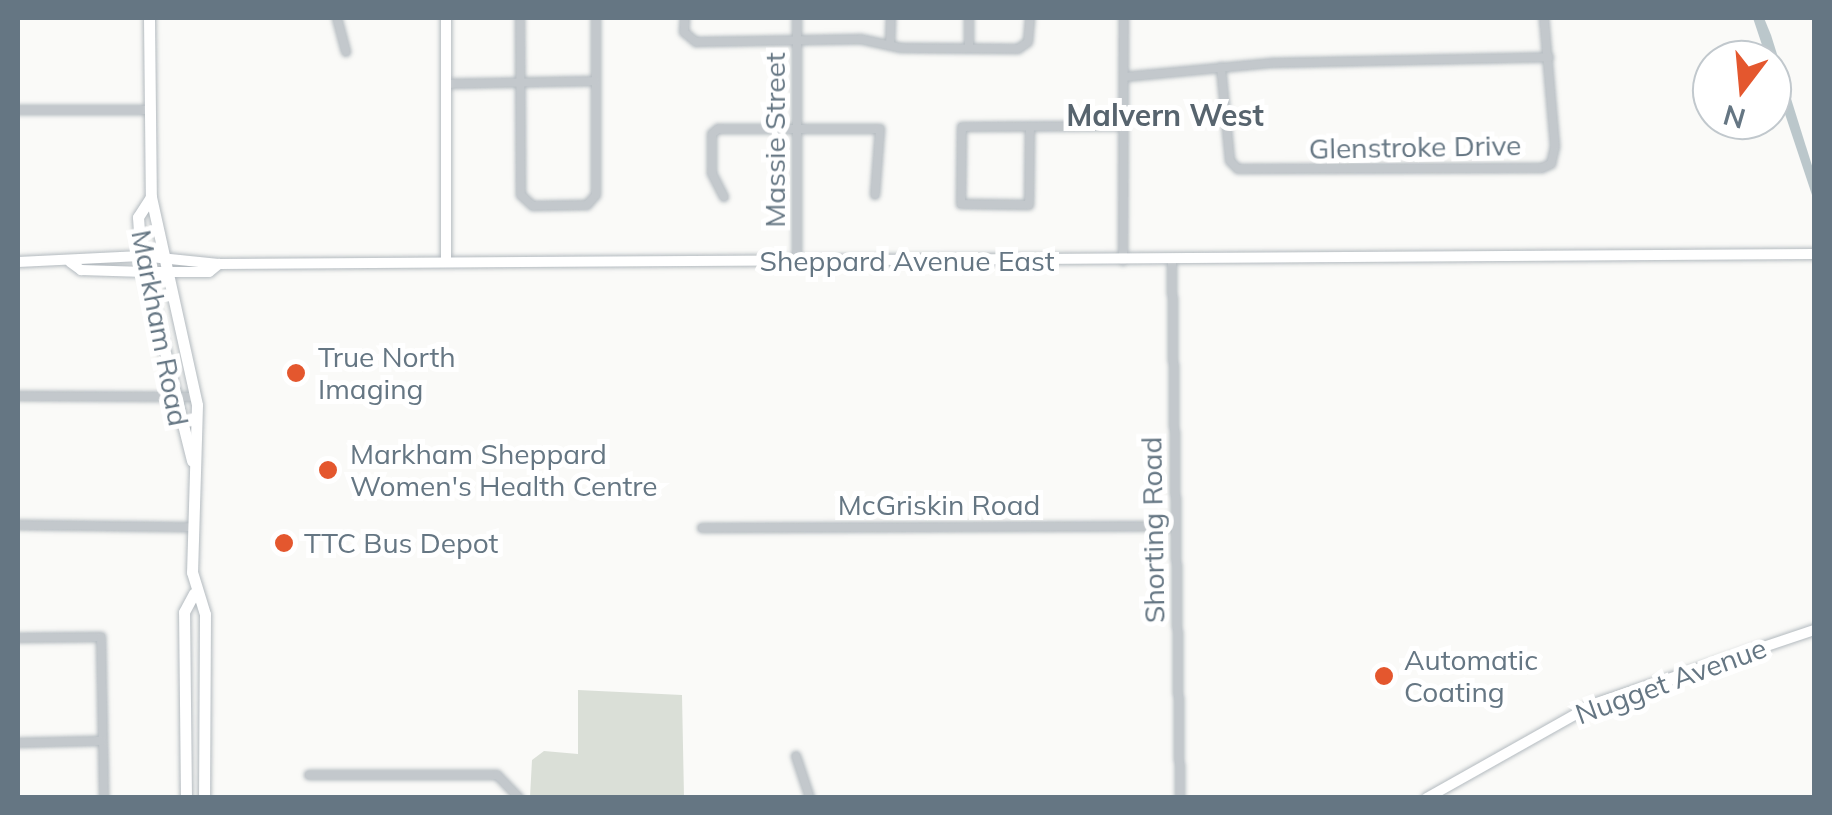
<!DOCTYPE html>
<style>
body{margin:0}
#map{position:relative;width:1832px;height:815px;overflow:hidden;background:#fafaf8;font-family:Mulish,sans-serif}
div>[style]{position:absolute}
.green>*{inset:0;background:#dadfd7}
.water>*{inset:0;background:#bbc7cb}
.roads{filter:drop-shadow(0 0 2px #b3babf) drop-shadow(0 0 2px #b3babf)}
.street>*{height:8px;margin:-4px;padding:0 4px;transform-origin:4px;border-radius:4px;background:#c3c8cc}
.secondary>*{height:10px;margin:-5px;padding:0 5px;transform-origin:5px;border-radius:5px;background:#fff}
.primary>*{height:11px;margin:-5.5px;padding:0 5.5px;transform-origin:5.5px;border-radius:5.5px;background:#fff}
.dots>*{width:28px;height:28px;translate:-50% -50%;box-sizing:border-box;border:5px solid #fff;border-radius:50%}
span{translate:-50% -50%;white-space:nowrap;text-align:center;line-height:1.15;-webkit-text-stroke:10px #fff;paint-order:stroke}
.street-label{font-size:28px;color:#657683}
.poi-label{font-size:28px;color:#657683}
.left{translate:0 -50%;text-align:left}
.neighbourhood-label{font-size:30px;color:#57646e;font-weight:700}
.frame{position:absolute;inset:0;border:20px solid #657683;pointer-events:none}
.north{position:absolute;left:1692px;top:40px;width:100px;height:100px;box-sizing:border-box;background:#fff;border:2px solid #c1c8cd;border-radius:50%;rotate:196deg;font-size:28px;font-weight:700;line-height:40px;text-align:center;color:#657683}
.north::after{content:'';display:block;margin:auto;width:35px;height:45px;background:#e4572e;clip-path:polygon(50% 0,100% 100%,50% 72%,0 100%)}
</style>
<div id="map">
<div class="green">
<div style="clip-path:polygon(578px 690px,682px 695px,684px 797px,530px 797px,532px 760px,544px 751px,578px 754px)"></div>
</div>
<div class="water">
<div style="clip-path:polygon(1753px 18px,1764px 18px,1771px 35px,1814px 172px,1814px 201px)"></div>
</div>
<div class="roads">
<div class="street">
<div style="left:337px;top:18px;width:35px;rotate:75deg"></div>
<div style="left:520px;top:18px;width:177px;rotate:89.7deg"></div>
<div style="left:521px;top:195px;width:16px;rotate:43deg"></div>
<div style="left:533px;top:206px;width:54px;rotate:-1.1deg"></div>
<div style="left:587px;top:205px;width:13px;rotate:-48deg"></div>
<div style="left:596px;top:195px;width:177px;rotate:-90deg"></div>
<div style="left:685px;top:18px;width:14px;rotate:94deg"></div>
<div style="left:684px;top:32px;width:16px;rotate:40deg"></div>
<div style="left:696px;top:42px;width:164px;rotate:-1deg"></div>
<div style="left:860px;top:39px;width:42px;rotate:12.4deg"></div>
<div style="left:901px;top:48px;width:117px;rotate:0.5deg"></div>
<div style="left:1018px;top:49px;width:12px;rotate:-35deg"></div>
<div style="left:1028px;top:42px;width:24px;rotate:-85deg"></div>
<div style="left:797px;top:18px;width:245px;rotate:90deg"></div>
<div style="left:890px;top:45px;width:27px;rotate:-88deg"></div>
<div style="left:969px;top:48px;width:30px;rotate:-90deg"></div>
<div style="left:1221px;top:67px;width:94px;rotate:84.5deg"></div>
<div style="left:1230px;top:161px;width:11px;rotate:45deg"></div>
<div style="left:1238px;top:169px;width:304px;rotate:-0.2deg"></div>
<div style="left:1542px;top:168px;width:10px;rotate:-24deg"></div>
<div style="left:1551px;top:164px;width:18px;rotate:-77deg"></div>
<div style="left:1555px;top:146px;width:128px;rotate:-94.9deg"></div>
<div style="left:1124px;top:77px;width:150px;rotate:-5.4deg"></div>
<div style="left:1273px;top:63px;width:276px;rotate:-1.2deg"></div>
<div style="left:445px;top:84px;width:150px;rotate:-1.1deg"></div>
<div style="left:18px;top:110px;width:133px"></div>
<div style="left:1030px;top:127px;width:78px;rotate:90.7deg"></div>
<div style="left:1029px;top:205px;width:68px;rotate:-179.2deg"></div>
<div style="left:961px;top:204px;width:77px;rotate:-89.3deg"></div>
<div style="left:962px;top:127px;width:148px;rotate:-0.4deg"></div>
<div style="left:1110px;top:126px;width:12px"></div>
<div style="left:724px;top:197px;width:27px;rotate:-117deg"></div>
<div style="left:712px;top:173px;width:39px;rotate:-90deg"></div>
<div style="left:712px;top:134px;width:8px;rotate:-40deg"></div>
<div style="left:718px;top:129px;width:162px"></div>
<div style="left:880px;top:129px;width:66px;rotate:94.3deg"></div>
<div style="left:1123px;top:261px;width:243px;rotate:-89.8deg"></div>
<div style="left:1172px;top:262px;width:536px;rotate:89.14deg"></div>
<div style="left:18px;top:396px;width:177px;rotate:0.3deg"></div>
<div style="left:18px;top:525px;width:174px;rotate:0.7deg"></div>
<div style="left:702px;top:528px;width:473px;rotate:-0.2deg"></div>
<div style="left:18px;top:638px;width:83px;rotate:-0.7deg"></div>
<div style="left:101px;top:637px;width:161px;rotate:88.9deg"></div>
<div style="left:18px;top:743px;width:84px;rotate:-1.4deg"></div>
<div style="left:796px;top:756px;width:44px;rotate:71.6deg"></div>
<div style="left:309px;top:775px;width:188px"></div>
<div style="left:497px;top:775px;width:32px;rotate:46deg"></div>
</div>
<div class="secondary">
<div style="left:18px;top:262px;width:123px;rotate:-2.8deg"></div>
<div style="left:141px;top:256px;width:78px;rotate:5.9deg"></div>
<div style="left:219px;top:264px;width:1595px;rotate:-0.36deg"></div>
<div style="left:70px;top:262px;width:14px;rotate:36deg"></div>
<div style="left:81px;top:270px;width:64px;rotate:1.8deg"></div>
<div style="left:145px;top:272px;width:64px"></div>
<div style="left:209px;top:272px;width:13px;rotate:-39deg"></div>
<div style="left:446px;top:262px;width:244px;rotate:-90deg"></div>
<div style="left:1427px;top:798px;width:192px;rotate:-29.4deg"></div>
<div style="left:1594px;top:704px;width:232px;rotate:-18.6deg"></div>
</div>
<div class="primary">
<div style="left:149px;top:18px;width:179px;rotate:89.4deg"></div>
<div style="left:151px;top:197px;width:213px;rotate:77.5deg"></div>
<div style="left:197px;top:405px;width:167px;rotate:91.7deg"></div>
<div style="left:192px;top:572px;width:44px;rotate:72.8deg"></div>
<div style="left:205px;top:614px;width:184px;rotate:90.3deg"></div>
<div style="left:151px;top:197px;width:24px;rotate:123deg"></div>
<div style="left:138px;top:217px;width:39px;rotate:86deg"></div>
<div style="left:141px;top:256px;width:211px;rotate:76deg"></div>
<div style="left:186px;top:798px;width:186px;rotate:-90.6deg"></div>
<div style="left:184px;top:612px;width:21px;rotate:-62deg"></div>
</div>
</div>
<div class="dots">
<div style="left:296px;top:373px;background:#e4572e"></div>
<div style="left:328px;top:470px;background:#e4572e"></div>
<div style="left:284px;top:543px;background:#e4572e"></div>
<div style="left:1384px;top:676px;background:#e4572e"></div>
</div>
<div class="street-label">
<span style="left:775px;top:140px;rotate:-90deg">Massie Street</span>
<span style="left:1415px;top:147px;rotate:-1deg">Glenstroke Drive</span>
<span style="left:907px;top:261px">Sheppard Avenue East</span>
<span style="left:160px;top:328px;rotate:79deg">Markham Road</span>
<span style="left:939px;top:505px">McGriskin Road</span>
<span style="left:1153px;top:530px;rotate:-91deg">Shorting Road</span>
<span style="left:1671px;top:681px;rotate:-20deg">Nugget Avenue</span>
</div>
<div class="poi-label">
<span class="left" style="left:318px;top:373px">True North<br>Imaging</span>
<span class="left" style="left:350px;top:470px">Markham Sheppard<br>Women's Health Centre</span>
<span class="left" style="left:304px;top:543px">TTC Bus Depot</span>
<span class="left" style="left:1404px;top:676px">Automatic<br>Coating</span>
</div>
<div class="neighbourhood-label">
<span style="left:1165px;top:115px">Malvern West</span>
</div>
<div class="frame"></div>
<div class="north">N</div>
</div>
